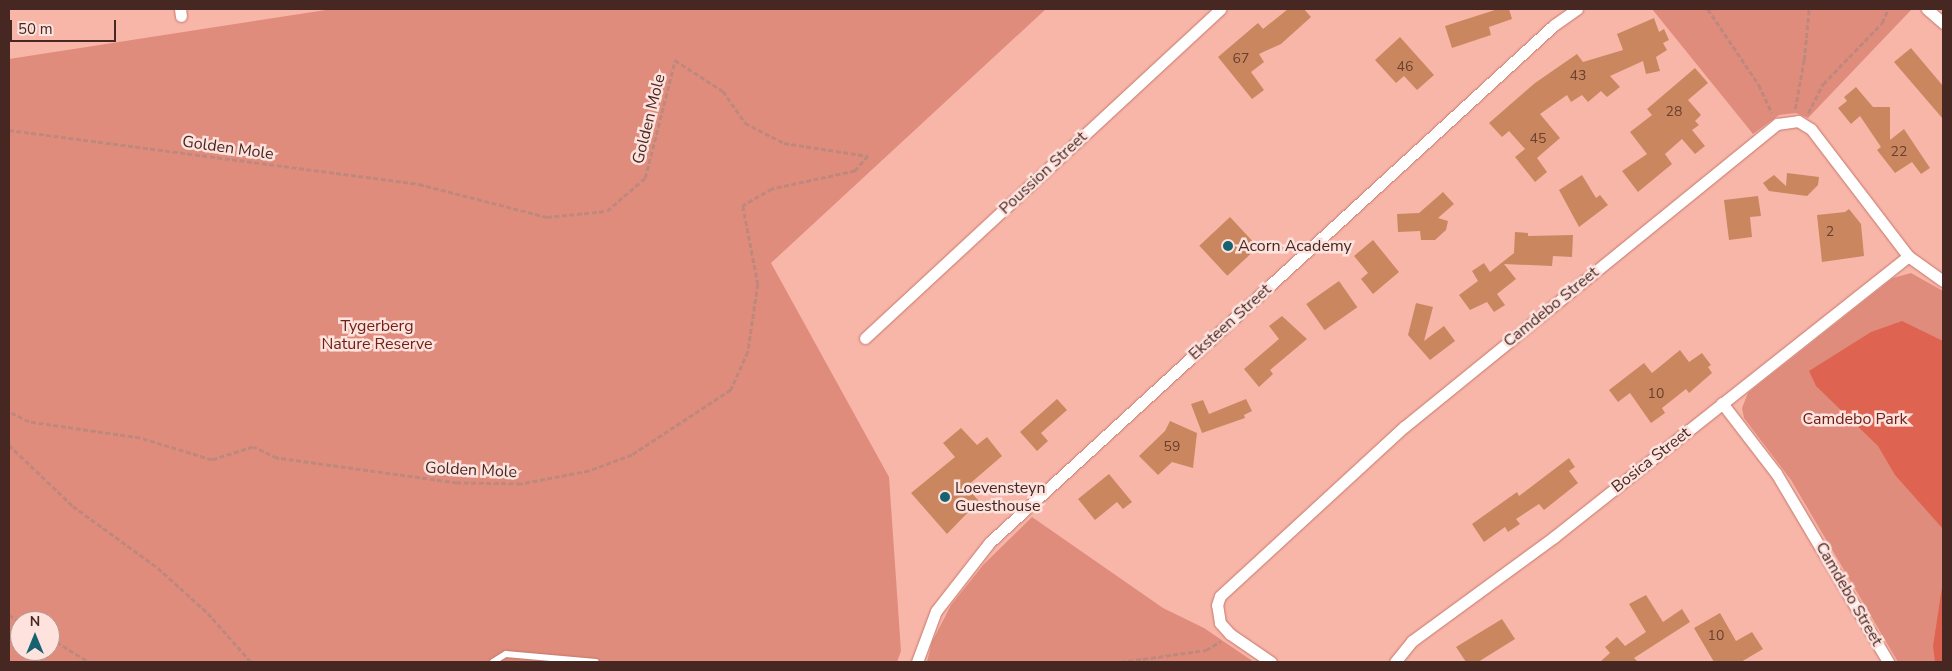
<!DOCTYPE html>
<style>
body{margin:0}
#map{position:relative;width:1952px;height:671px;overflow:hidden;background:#f8b6a9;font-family:"Nunito Sans",sans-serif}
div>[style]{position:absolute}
.green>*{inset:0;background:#e08c7d}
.forest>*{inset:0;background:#de6451}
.building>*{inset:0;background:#ca875f;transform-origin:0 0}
.path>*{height:2.5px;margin-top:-1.25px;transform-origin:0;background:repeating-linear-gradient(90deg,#bf887d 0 5px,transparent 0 7.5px)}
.roads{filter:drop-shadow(0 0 1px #c5786a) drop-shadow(0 0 1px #c5786a)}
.lane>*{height:5.5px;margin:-2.75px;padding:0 2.75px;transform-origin:2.75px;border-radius:2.75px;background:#fff}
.street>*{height:11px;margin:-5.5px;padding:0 5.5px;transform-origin:5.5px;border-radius:5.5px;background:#fff}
.dots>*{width:14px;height:14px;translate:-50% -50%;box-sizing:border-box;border:2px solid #fde2dd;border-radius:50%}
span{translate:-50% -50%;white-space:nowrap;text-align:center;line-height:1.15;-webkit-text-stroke:5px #fde2dd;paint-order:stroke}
.number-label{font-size:14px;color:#683f30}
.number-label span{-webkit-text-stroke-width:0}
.street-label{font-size:16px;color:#472721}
.poi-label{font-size:16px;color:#472721}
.left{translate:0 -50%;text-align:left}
.park-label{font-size:16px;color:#6f2116}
.frame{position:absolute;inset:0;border:10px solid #472721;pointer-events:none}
.north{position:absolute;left:10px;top:611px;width:50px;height:50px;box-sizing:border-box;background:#fde2dd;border:1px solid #b49792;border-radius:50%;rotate:0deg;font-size:14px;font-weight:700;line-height:20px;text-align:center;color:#472721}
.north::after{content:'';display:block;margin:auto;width:18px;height:22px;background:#16626e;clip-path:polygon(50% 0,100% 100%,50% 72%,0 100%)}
.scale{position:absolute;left:10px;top:20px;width:106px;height:22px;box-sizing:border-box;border:2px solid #472721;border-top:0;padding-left:6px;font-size:15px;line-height:18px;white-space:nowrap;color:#472721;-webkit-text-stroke:4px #fde2dd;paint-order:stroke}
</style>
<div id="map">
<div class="green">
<div style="clip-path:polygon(evenodd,332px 9px,1046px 9px,771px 263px,889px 477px,901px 651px,897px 662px,9px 662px,9px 59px,332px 9px,20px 621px,50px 621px,50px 651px,20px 651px,20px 621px)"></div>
<div style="clip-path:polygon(1652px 9px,1912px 9px,1808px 118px,1796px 113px,1779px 115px,1753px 134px)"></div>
<div style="clip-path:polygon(1911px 273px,1943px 291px,1943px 662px,1898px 662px,1791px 480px,1744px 418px,1742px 408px,1748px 393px,1893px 278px)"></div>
<div style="clip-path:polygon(1032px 517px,1163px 608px,1204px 628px,1254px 662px,927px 662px,932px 642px,951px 605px,984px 564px)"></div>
</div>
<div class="forest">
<div style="clip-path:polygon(1902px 321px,1943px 341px,1943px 529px,1895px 475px,1878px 446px,1816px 386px,1809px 371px,1871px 332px)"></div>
<div style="clip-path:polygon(1943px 581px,1943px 662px,1935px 662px,1933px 646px)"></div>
</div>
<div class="building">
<div style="clip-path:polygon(1288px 9px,1304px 9px,1311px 17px,1281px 44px,1259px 54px,1264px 62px,1251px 72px,1264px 90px,1252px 99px,1218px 57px,1258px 23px,1263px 29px)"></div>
<div style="clip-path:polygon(1498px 9px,1509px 9px,1512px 19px,1489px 27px,1491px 35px,1452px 48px,1445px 26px)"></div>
<div style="clip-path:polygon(1654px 18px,1659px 32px,1664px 29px,1669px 40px,1663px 43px,1667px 50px,1656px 57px,1660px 71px,1646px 74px,1643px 61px,1610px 76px,1620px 87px,1607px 97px,1601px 91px,1588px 102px,1582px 95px,1571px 102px,1567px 95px,1540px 114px,1560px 138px,1537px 158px,1547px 172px,1535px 182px,1515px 157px,1525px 149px,1509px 131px,1502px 137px,1489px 123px,1535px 83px,1577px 54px,1583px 62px,1623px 50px,1617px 34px)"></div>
<div style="clip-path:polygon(1400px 37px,1434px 75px,1417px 90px,1404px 76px,1396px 83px,1375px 60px)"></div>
<div style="clip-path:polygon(1911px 48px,1943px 86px,1943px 119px,1894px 62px)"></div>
<div style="clip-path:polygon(1695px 68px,1708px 83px,1688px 100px,1701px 115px,1695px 121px,1699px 125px,1692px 130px,1705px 146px,1695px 154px,1682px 139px,1665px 154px,1672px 164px,1638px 192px,1622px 171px,1647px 154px,1630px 132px,1652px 115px,1647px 109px)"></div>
<div style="clip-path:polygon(1856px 87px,1873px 107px,1890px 107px,1890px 140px,1904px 129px,1930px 168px,1921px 174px,1912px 162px,1895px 173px,1877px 150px,1881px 147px,1860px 116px,1851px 124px,1838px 108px,1847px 101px,1844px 97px)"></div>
<div style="clip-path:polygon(1787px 173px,1819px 177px,1818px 185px,1807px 196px,1769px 191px,1763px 183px,1774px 175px,1786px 186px)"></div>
<div style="clip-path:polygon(1582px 175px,1596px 198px,1600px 195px,1608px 205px,1579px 227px,1559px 190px)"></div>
<div style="clip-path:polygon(1443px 192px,1454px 204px,1438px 218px,1448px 221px,1446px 230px,1435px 240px,1421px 240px,1420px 231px,1398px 232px,1397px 214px,1419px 213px)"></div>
<div style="clip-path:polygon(1758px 196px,1761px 216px,1750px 217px,1752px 237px,1729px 240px,1724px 200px)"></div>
<div style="clip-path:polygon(1849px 209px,1861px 224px,1864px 256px,1822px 262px,1817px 215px,1845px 212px)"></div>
<div style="left:1230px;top:217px;width:41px;height:42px;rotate:47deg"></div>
<div style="clip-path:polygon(1515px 232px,1528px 233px,1528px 236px,1573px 235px,1572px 257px,1553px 256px,1552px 266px,1504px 264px,1516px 279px,1497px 294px,1505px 305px,1494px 312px,1487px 302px,1470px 310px,1459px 295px,1478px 281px,1472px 271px,1484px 263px,1490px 272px,1514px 253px)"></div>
<div style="clip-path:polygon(1373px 240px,1399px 272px,1373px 294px,1361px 279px,1368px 273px,1354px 256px)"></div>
<div style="left:1339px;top:281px;width:32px;height:40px;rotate:55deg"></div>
<div style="clip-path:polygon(1416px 303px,1433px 307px,1424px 341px,1444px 326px,1455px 341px,1430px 360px,1408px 335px)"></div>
<div style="clip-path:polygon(1282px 316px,1307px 339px,1270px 370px,1273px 374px,1259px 387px,1244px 369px,1279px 339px,1269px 326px)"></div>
<div style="clip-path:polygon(1680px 350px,1689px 362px,1702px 353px,1711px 365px,1708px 367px,1712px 373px,1689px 393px,1686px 389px,1662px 408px,1665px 413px,1651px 423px,1630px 393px,1618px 402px,1609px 390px,1644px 363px,1652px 373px)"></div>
<div style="clip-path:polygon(1057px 399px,1067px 410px,1041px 433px,1048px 441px,1037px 451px,1020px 432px)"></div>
<div style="clip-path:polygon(1246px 399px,1252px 411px,1244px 415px,1245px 418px,1202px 433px,1191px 404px,1203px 400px,1209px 414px)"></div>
<div style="clip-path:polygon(1170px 421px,1197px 433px,1193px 468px,1172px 462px,1158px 475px,1139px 456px,1165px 431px)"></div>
<div style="clip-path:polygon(961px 428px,977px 445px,987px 437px,1002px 456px,966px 487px,979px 501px,947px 534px,911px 493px,955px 457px,943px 443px)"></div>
<div style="clip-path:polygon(1569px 458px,1575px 467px,1569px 471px,1578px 483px,1544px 510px,1539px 504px,1516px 519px,1520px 524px,1508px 532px,1505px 527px,1484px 542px,1472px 524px,1517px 492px,1519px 496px)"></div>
<div style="clip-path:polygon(1109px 474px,1132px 502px,1123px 509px,1117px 502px,1095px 520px,1078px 499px)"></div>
<div style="clip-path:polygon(1646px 595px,1663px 622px,1682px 609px,1690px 622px,1634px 658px,1638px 662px,1600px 662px,1610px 653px,1605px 647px,1617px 637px,1625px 646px,1646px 632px,1629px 604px)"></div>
<div style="clip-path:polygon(1720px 613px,1736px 641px,1752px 632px,1763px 649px,1741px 662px,1714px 662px,1694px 628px)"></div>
<div style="clip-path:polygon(1502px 619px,1515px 639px,1478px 662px,1466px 662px,1456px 647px)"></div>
</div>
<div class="path">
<div style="left:1708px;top:9px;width:92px;rotate:56.1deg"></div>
<div style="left:1759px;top:85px;width:31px;rotate:65deg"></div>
<div style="left:1795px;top:109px;width:50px;rotate:-79.6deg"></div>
<div style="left:1804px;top:60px;width:51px;rotate:-84.4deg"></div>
<div style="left:1808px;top:113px;width:33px;rotate:-63deg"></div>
<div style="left:1823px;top:84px;width:85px;rotate:-46deg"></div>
<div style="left:1882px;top:23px;width:15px;rotate:-67deg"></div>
<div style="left:9px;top:130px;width:414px;rotate:7.5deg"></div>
<div style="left:419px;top:184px;width:132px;rotate:14.5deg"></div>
<div style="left:547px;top:217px;width:60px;rotate:-5.7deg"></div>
<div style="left:607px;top:211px;width:50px;rotate:-41deg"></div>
<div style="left:645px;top:178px;width:122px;rotate:-75.7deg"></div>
<div style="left:675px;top:60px;width:57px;rotate:32.9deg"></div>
<div style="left:723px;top:91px;width:39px;rotate:55deg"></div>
<div style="left:745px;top:123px;width:44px;rotate:27.1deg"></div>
<div style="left:784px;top:143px;width:85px;rotate:8.8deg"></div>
<div style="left:868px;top:156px;width:20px;rotate:131deg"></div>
<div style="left:855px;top:171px;width:85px;rotate:167.8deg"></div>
<div style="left:772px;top:189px;width:34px;rotate:150deg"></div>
<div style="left:743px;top:206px;width:79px;rotate:79.1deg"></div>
<div style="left:758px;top:284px;width:69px;rotate:98.4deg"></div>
<div style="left:748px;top:352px;width:42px;rotate:114.1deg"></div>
<div style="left:731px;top:390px;width:118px;rotate:146.7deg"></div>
<div style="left:632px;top:455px;width:46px;rotate:159.6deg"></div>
<div style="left:589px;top:471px;width:69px;rotate:169.2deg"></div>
<div style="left:521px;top:484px;width:64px;rotate:-179.1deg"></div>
<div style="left:457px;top:483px;width:182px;rotate:-172.1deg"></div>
<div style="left:277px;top:458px;width:26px;rotate:-155deg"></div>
<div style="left:253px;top:447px;width:43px;rotate:162.4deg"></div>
<div style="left:212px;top:460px;width:75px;rotate:-163deg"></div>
<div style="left:140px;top:438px;width:112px;rotate:-171.8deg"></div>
<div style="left:29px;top:422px;width:22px;rotate:-153deg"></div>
<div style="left:9px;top:445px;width:88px;rotate:43.6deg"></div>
<div style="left:73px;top:506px;width:105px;rotate:36.1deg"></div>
<div style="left:158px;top:568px;width:67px;rotate:42deg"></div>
<div style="left:208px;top:613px;width:65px;rotate:48.7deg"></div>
<div style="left:9px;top:615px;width:13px;rotate:32deg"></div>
<div style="left:50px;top:638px;width:46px;rotate:31.6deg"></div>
<div style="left:1121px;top:662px;width:86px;rotate:-8deg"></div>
<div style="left:1206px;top:650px;width:17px;rotate:-31deg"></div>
</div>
<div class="roads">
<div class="lane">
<div style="left:493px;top:662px;width:15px;rotate:-32deg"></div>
<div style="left:506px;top:654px;width:90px;rotate:5.1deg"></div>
</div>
<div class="street">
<div style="left:180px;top:9px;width:7px;rotate:82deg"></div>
<div style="left:1927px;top:9px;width:21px;rotate:41deg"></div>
<div style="left:865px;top:338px;width:484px;rotate:-42.8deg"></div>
<div style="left:1722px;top:403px;width:88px;rotate:52.4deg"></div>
<div style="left:1776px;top:473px;width:220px;rotate:59.3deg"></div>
<div style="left:917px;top:662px;width:54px;rotate:-69.6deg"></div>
<div style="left:936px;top:611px;width:88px;rotate:-52deg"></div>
<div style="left:990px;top:542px;width:765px;rotate:-42.51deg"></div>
<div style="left:1554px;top:25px;width:28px;rotate:-35deg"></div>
<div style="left:1271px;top:662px;width:50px;rotate:-145.7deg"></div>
<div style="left:1230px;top:634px;width:15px;rotate:-132deg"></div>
<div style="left:1220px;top:623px;width:18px;rotate:-99deg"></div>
<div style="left:1217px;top:605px;width:9px;rotate:-72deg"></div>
<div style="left:1220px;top:596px;width:250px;rotate:-42.6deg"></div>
<div style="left:1404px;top:427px;width:481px;rotate:-39.1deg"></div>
<div style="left:1777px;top:124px;width:21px;rotate:-8deg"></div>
<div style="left:1798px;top:121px;width:15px;rotate:32deg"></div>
<div style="left:1811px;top:129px;width:160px;rotate:52.6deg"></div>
<div style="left:1908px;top:256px;width:43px;rotate:35.5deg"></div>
<div style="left:1395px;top:662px;width:27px;rotate:-51deg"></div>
<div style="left:1412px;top:641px;width:176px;rotate:-36.2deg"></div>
<div style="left:1554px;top:537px;width:452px;rotate:-38.4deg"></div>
</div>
</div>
<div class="dots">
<div style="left:1228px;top:246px;background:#16626e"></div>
<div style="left:945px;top:497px;background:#16626e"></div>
</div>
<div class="number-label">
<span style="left:1241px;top:59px">67</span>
<span style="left:1405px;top:67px">46</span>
<span style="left:1578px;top:76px">43</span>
<span style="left:1674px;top:112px">28</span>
<span style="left:1538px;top:139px">45</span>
<span style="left:1899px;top:152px">22</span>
<span style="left:1830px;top:232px">2</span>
<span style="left:1656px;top:394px">10</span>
<span style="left:1172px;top:447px">59</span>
<span style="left:1716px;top:636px">10</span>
</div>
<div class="street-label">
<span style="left:649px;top:119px;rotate:-76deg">Golden Mole</span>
<span style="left:228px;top:148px;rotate:8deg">Golden Mole</span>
<span style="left:1043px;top:173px;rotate:-43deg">Poussion Street</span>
<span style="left:1551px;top:307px;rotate:-39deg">Camdebo Street</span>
<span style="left:1230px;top:322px;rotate:-42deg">Eksteen Street</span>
<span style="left:1651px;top:460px;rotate:-38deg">Bosica Street</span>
<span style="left:471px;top:470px;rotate:3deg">Golden Mole</span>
<span style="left:1849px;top:594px;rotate:60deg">Camdebo Street</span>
</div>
<div class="poi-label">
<span class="left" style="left:1238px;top:246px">Acorn Academy</span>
<span class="left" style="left:955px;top:497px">Loevensteyn<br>Guesthouse</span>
</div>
<div class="park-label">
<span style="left:377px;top:335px">Tygerberg<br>Nature Reserve</span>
<span style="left:1855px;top:419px">Camdebo Park</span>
</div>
<div class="frame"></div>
<div class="north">N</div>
<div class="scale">50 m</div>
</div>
